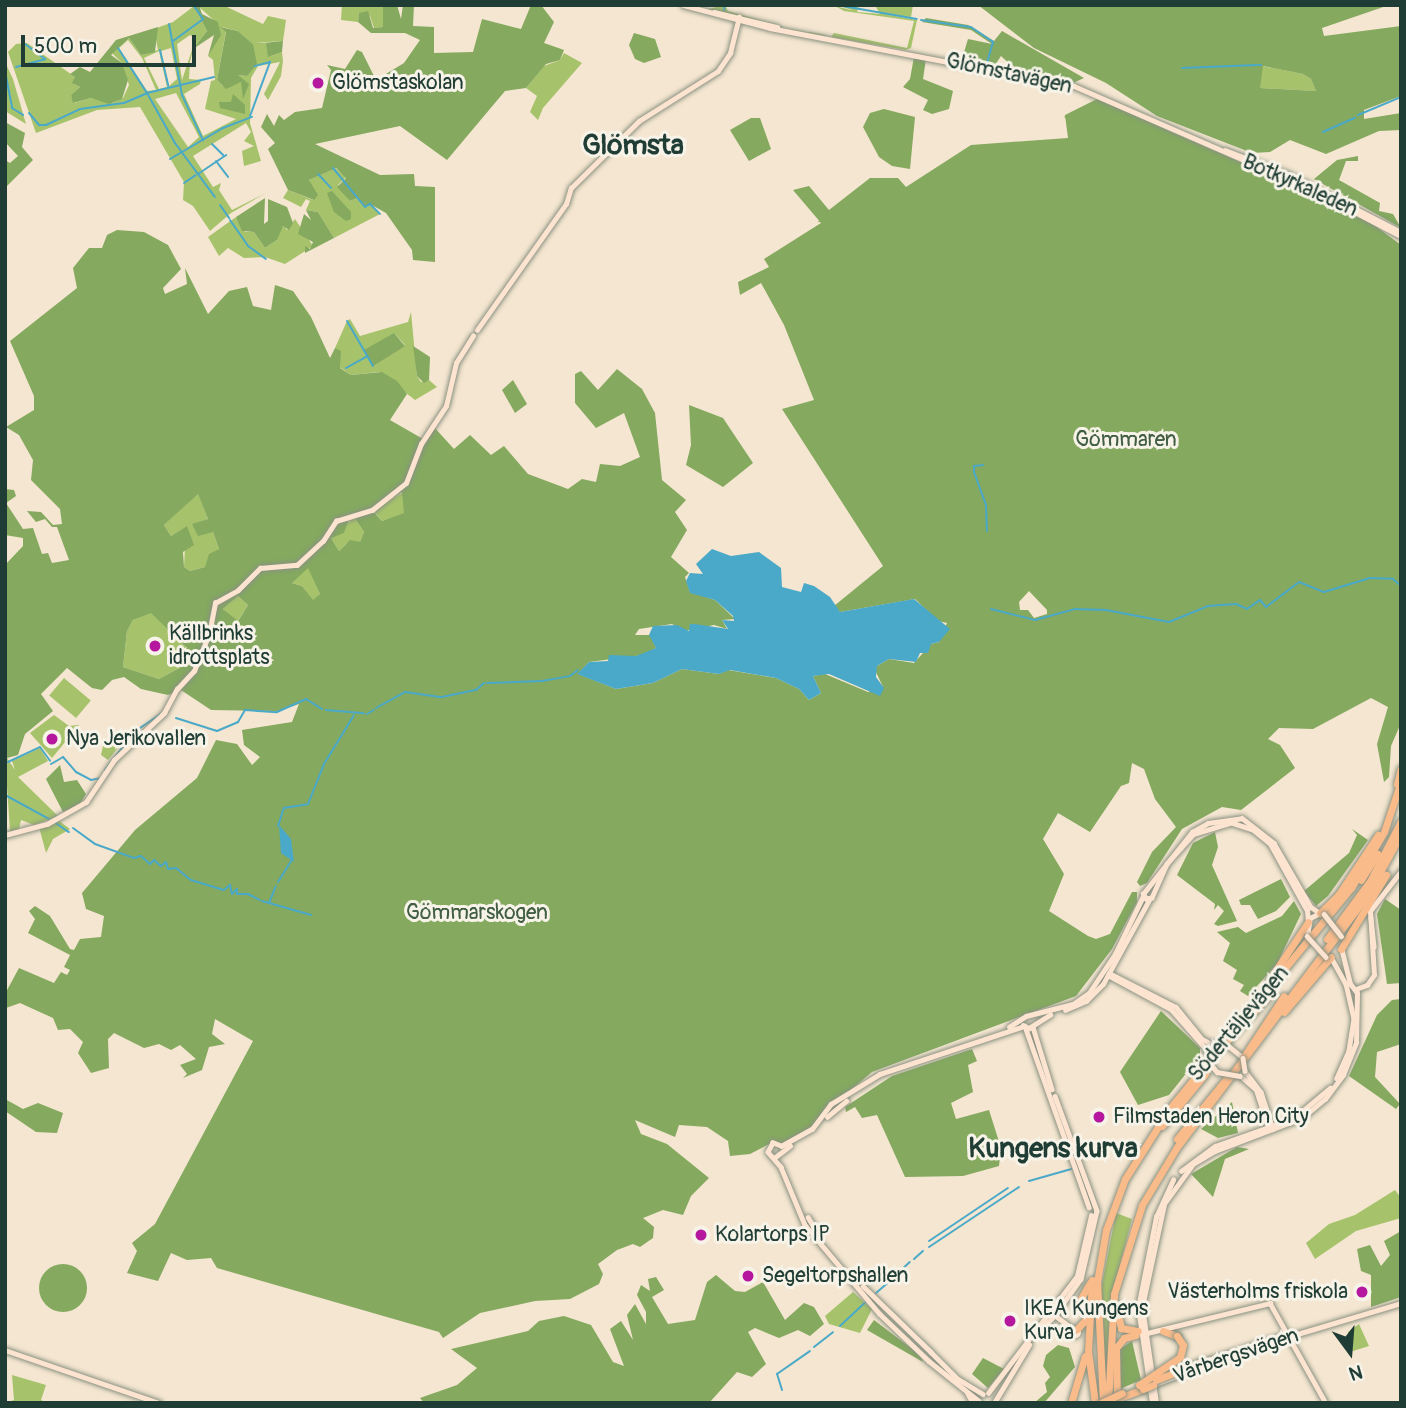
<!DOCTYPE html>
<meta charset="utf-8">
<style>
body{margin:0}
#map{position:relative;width:1406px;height:1408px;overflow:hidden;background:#f4e6d0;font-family:Pangolin,sans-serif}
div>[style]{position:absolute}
.green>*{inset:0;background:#a6c36b;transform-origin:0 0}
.forest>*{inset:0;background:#84a95f}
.round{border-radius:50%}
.water>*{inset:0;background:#4aa9c9}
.stream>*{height:2px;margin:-1px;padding:0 1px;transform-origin:1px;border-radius:1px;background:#4aa9c9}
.roads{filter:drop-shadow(0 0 2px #8a9282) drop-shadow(0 0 2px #8a9282)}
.secondary>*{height:4.5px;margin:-2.25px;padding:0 2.25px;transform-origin:2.25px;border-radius:2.25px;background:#fde4d1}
.secondary>.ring{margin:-2.25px;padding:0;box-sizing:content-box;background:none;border:4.5px solid #fde4d1;border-radius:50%}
.highway>*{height:7px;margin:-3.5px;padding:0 3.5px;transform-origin:3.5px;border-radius:3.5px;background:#fabb8b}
.bridges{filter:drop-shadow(0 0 2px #8a9282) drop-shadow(0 0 2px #8a9282)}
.secondary-bridge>*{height:4.5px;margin:-2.25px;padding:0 2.25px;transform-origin:2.25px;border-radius:2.25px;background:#fde4d1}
.highway-bridge>*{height:7px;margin:-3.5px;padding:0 3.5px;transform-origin:3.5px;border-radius:3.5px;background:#fabb8b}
.dots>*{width:19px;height:19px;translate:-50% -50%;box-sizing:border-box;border:4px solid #f7f3e8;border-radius:50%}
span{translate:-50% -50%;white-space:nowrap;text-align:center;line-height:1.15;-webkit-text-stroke:6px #f7f3e8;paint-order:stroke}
.street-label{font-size:21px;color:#1f3d34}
.poi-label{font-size:21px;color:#1f3d34}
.left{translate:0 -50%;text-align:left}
.right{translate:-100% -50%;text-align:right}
.park-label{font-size:21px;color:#415e42}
.district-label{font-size:28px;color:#1f3d34;font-weight:700}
.frame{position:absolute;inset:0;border:7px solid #1f3d34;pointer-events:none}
.north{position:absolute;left:1315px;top:1317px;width:70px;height:70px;-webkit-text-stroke:5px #f7f3e8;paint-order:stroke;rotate:164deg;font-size:19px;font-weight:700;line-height:28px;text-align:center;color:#1f3d34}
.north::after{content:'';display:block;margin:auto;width:24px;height:32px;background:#1f3d34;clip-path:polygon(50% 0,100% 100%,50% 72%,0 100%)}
.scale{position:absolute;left:21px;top:35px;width:175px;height:32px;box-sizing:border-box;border:4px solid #1f3d34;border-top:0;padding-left:9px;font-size:21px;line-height:24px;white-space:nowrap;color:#1f3d34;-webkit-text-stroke:5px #f7f3e8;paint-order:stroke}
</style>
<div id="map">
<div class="green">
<div style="clip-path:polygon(342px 5px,383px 5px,383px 27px,374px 28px,370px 16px,359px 13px,358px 22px,341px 20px)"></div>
<div style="clip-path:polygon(725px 5px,728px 11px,805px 33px,809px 32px,821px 34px,831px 37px,834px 33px,907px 48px,914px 21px,844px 11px,835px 6px,855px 11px,837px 5px,859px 5px,857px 12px,880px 14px,875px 5px,913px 5px,911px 17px,889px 15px,917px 20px,911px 48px,906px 50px,808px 33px,708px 9px)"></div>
<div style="clip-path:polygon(evenodd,194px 6px,207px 31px,193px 49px,190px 62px,189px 79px,201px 80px,200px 84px,184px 94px,203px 136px,236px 119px,205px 109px,211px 81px,215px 80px,213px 60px,208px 56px,220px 33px,218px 24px,198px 6px,227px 7px,263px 24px,268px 16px,286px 20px,283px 41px,255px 43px,266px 43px,271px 56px,282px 52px,283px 61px,281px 76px,268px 100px,264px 94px,280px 62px,258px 66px,251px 78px,250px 123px,261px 161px,244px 166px,242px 151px,254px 146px,244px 141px,251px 132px,246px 123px,193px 156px,213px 187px,221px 183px,219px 190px,232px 210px,266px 193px,231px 213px,210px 231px,193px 206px,183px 200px,184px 182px,140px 107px,97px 110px,36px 133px,8px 52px,16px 44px,27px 43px,75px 77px,74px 84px,80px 87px,71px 95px,74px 103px,91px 98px,112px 103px,123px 98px,129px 85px,122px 63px,112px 53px,129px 38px,141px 55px,158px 50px,154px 29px,173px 22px,194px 6px,222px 27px,238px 31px,253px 44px,247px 76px,238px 75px,241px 82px,223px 86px,217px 80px,226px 31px,222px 27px,194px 6px,190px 35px,196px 38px,182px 80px,177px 44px,190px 35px,194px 6px,128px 40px,142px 58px,156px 90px,147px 91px,119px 48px,128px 40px,194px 6px,171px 48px,177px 79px,169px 86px,161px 51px,171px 48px,194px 6px,159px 51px,167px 87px,159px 89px,144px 58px,159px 51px,194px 6px,176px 93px,199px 137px,188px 147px,155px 99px,176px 93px)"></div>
<div style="clip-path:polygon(564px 53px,582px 63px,543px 108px,538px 120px,530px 112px,537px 96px,526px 88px,544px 66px,560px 60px)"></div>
<div style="clip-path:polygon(5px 62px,13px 79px,26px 124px,5px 111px)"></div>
<div style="clip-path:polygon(1262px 66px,1303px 74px,1311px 79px,1316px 91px,1259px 88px)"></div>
<div style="clip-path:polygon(335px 168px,346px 177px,338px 185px,350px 201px,357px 198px,370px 204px,380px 214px,334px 238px,318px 212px,306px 210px,310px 201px,306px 199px,301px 207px,283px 198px,288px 190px,313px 200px,309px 180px)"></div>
<div style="clip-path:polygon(236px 217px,245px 232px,254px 232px,265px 248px,277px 240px,279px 229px,284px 226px,287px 230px,295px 219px,313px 246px,285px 264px,265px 257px,244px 258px,228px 248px,219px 256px,208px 237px)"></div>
<div style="clip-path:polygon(evenodd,411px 312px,417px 376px,421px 382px,429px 380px,437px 387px,415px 400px,379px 372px,351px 375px,338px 366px,335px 348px,347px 321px,350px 319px,360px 336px,408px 322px,411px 312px,395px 334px,405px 345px,372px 367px,366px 354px,395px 334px)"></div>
<div style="clip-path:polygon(404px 492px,404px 514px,382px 521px,373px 510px)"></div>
<div style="clip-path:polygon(198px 493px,208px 519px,192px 525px,213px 532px,219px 549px,205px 567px,190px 571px,184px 567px,186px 527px,171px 536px,164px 525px)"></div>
<div style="clip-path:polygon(354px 517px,364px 532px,360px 542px,347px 543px,339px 551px,331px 538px)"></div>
<div style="clip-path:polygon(311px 559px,319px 559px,320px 570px,330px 578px,321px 589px,321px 575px,310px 570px,320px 594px,313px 601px,302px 586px,292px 583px)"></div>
<div style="clip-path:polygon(238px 596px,248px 605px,237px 622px,223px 609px)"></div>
<div style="clip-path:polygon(151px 612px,187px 648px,185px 665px,159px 679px,123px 667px,127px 631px,133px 620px)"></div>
<div style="left:64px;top:678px;width:35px;height:23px;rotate:40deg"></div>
<div style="clip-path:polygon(54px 715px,69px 726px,79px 725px,52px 758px,30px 733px)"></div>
<div style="clip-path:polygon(115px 731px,125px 739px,108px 760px,101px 755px,103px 746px)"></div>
<div style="clip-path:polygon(40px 748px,48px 761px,18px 777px,58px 816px,34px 825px,21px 820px,19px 829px,10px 832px,5px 755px,15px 770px,12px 761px)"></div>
<div style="clip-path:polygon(58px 820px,70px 829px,53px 839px,46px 853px,39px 827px)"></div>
<div style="clip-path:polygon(1395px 1190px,1401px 1198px,1401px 1218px,1356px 1231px,1315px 1259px,1306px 1243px,1329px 1224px,1355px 1215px)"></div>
<div style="clip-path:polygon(1116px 1213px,1132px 1219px,1110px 1303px,1106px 1394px,1100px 1294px)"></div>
<div style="clip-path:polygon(853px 1292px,872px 1309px,860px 1333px,829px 1324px,825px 1316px)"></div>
<div style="clip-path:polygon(1359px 1324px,1369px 1346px,1350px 1352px,1348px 1332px)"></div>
<div style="clip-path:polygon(12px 1375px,46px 1385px,41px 1400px,45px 1402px,5px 1403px,14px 1400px)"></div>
</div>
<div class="forest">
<div style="clip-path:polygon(199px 5px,202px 14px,218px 22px,221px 35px,208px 56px,214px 35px,193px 49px,207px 31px,194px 6px)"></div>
<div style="clip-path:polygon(383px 5px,397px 5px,401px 19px,403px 5px,414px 5px,413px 26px,434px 27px,434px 53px,473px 52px,482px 19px,521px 29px,531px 5px,541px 5px,554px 22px,544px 43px,564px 50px,560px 60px,546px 64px,526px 88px,505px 91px,447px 160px,400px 126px,315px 144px,380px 175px,414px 174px,415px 186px,435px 187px,435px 262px,413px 260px,412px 250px,386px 213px,370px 204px,365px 207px,357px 198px,350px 201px,337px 187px,346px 178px,336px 168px,309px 180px,318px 195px,314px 200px,288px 190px,268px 149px,275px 143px,261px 127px,267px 114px,274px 126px,279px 115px,284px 120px,295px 112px,322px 108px,331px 70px,327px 65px,345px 69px,357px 50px,362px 52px,376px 80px,404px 63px,420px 40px,405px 33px,371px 33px,358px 22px,359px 13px,368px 11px,373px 28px,383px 27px)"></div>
<div style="clip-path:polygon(evenodd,978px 5px,1389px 5px,1322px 28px,1324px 36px,1401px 26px,1401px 96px,1364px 110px,1364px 119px,1401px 113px,1401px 130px,1379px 131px,1326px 154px,1290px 140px,1270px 152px,1252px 153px,1157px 116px,1106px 83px,1034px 48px,978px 5px,1263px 66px,1303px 74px,1311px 79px,1316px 91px,1260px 88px,1263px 66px)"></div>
<div style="clip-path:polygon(926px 18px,968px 25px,994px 41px,1002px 31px,1084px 78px,1073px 83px,1016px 70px,1001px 56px,995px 65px,962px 59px,968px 39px,992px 44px,971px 30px,922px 22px)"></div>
<div style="clip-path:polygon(158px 27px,155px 52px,141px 55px,129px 38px,111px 55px,122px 63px,128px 80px,122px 99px,109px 104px,91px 98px,73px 103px,71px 95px,80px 87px,72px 83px,75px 77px,70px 74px,80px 67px,90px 72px,116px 40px)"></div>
<div style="clip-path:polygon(220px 27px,238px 31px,253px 44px,283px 41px,282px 52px,268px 57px,266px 43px,253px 44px,257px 64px,247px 76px,238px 75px,249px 84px,243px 99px,241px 82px,226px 89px,217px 80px,226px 32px)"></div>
<div style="clip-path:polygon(634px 33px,655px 39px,661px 57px,644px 63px,635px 59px,629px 45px)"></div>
<div style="clip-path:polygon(914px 57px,926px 59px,923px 79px,953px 91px,949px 109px,932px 114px,923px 110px,928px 100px,903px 87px,910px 79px)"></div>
<div style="clip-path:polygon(233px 94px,245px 105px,245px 114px,220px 108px,219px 102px,231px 102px)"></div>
<div style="clip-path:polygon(evenodd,1097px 99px,1313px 194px,1370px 222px,1401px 245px,1401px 723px,1391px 746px,1389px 777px,1384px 782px,1377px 744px,1388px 707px,1371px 698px,1313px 729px,1279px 728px,1268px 739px,1280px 745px,1295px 768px,1241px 810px,1222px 807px,1182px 829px,1147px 883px,1140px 886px,1137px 882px,1152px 852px,1176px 827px,1155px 799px,1144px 769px,1132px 763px,1129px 783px,1121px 786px,1090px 832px,1058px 813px,1043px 839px,1064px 874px,1049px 911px,1088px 936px,1096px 939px,1110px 934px,1132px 892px,1137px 892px,1137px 902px,1112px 949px,1076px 996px,872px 1072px,839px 1100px,829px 1102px,822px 1117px,802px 1135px,781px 1144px,773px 1142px,750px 1154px,730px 1156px,728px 1141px,707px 1127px,679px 1125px,675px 1137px,635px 1120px,641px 1134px,667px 1144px,709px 1178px,691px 1196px,683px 1215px,663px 1210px,643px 1218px,654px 1227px,653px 1238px,640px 1247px,633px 1244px,617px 1250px,598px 1264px,603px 1274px,599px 1284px,570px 1299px,535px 1301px,480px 1313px,443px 1338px,439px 1332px,217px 1268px,211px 1258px,187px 1260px,171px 1253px,158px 1281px,127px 1273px,137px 1251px,132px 1243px,155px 1224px,253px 1041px,215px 1019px,212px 1034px,225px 1044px,209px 1047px,202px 1070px,183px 1078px,187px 1074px,180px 1065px,196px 1059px,180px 1045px,171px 1050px,159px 1044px,144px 1048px,114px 1033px,108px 1039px,109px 1068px,91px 1073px,78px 1053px,83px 1042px,70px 1029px,58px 1030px,53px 1018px,20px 1003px,6px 1008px,6px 992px,19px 968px,54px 983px,61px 972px,67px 975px,70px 970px,64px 967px,70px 955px,28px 933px,35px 919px,29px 911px,35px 906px,50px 916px,70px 949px,74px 950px,80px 939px,101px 937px,104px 916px,86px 909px,82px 893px,135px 830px,197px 778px,216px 740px,237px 744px,252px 765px,260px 757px,244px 745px,242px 730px,292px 722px,299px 704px,278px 711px,211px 710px,181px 690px,168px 695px,141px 689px,124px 677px,112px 680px,102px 690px,92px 688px,67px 668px,41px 694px,53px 711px,25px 734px,18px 755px,7px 758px,5px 565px,23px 546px,23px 538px,5px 535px,5px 489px,14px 490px,16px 496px,6px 503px,23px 529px,33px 528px,42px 554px,48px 553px,52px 563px,69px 560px,57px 527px,52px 527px,45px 519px,36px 522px,27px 511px,41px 512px,53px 525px,62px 524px,60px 509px,31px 480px,33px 460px,19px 435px,6px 427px,34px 410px,34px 396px,10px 341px,77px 288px,73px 268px,89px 248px,102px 248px,107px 235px,117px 230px,144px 232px,168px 245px,181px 269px,163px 288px,165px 294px,187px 284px,185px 268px,208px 314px,229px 291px,247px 287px,253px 306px,271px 310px,275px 285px,293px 291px,311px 317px,330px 358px,335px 348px,341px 351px,340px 368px,351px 375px,382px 372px,397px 381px,407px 394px,390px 420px,423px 439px,433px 426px,454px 449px,470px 435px,491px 455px,504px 446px,528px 474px,568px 489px,582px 479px,596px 482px,600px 464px,620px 466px,640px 457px,624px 413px,596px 428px,575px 403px,575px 374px,581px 371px,598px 390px,617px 369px,642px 389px,655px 413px,662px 480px,686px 500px,675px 512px,687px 530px,671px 557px,689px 573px,685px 577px,690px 592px,715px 600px,735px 619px,722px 620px,727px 629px,714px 625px,684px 631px,672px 624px,639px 629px,635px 635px,651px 635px,656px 648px,643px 655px,589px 662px,578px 674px,616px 689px,653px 683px,682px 669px,719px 674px,728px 670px,776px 678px,799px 689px,809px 700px,821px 693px,813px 676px,825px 674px,868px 692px,883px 687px,875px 670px,877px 666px,889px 659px,914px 663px,931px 644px,939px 642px,947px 623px,938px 621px,915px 599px,840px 612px,834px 606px,883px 566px,782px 409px,814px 400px,784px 325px,761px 283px,740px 295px,738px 282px,769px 267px,764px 259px,821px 223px,793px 190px,809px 186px,829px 210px,870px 178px,898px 178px,906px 187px,971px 145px,1068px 138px,1065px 115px,1097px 99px,402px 492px,404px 513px,382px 521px,373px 511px,402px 492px,1097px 99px,198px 494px,208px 519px,192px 524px,198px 536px,213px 532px,219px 549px,209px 554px,205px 567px,190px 571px,184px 567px,183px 552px,194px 545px,187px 526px,171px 536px,164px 525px,198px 494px,1097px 99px,354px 517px,364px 532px,360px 542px,350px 540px,339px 551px,331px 538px,344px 533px,349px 519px,354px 517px,1097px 99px,308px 568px,320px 594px,313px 600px,302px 586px,292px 583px,308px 568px,1097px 99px,1029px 591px,1047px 610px,1047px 614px,1034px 618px,1028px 610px,1020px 610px,1019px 602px,1029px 591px,1097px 99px,238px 596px,248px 605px,238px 621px,223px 609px,238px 596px,1097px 99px,151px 613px,187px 648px,185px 665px,159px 679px,123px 667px,127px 631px,133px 620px,151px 613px)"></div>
<div style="clip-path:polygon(884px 109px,915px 117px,910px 169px,892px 166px,879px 157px,863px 127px,870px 113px)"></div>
<div style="clip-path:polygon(751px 118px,760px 118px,771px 149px,749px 161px,730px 130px)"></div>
<div style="clip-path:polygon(5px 122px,25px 133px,22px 147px,33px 160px,5px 188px,5px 160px,10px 163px,18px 156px,5px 142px)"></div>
<div style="clip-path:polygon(1358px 156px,1358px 161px,1346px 161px,1339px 180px,1380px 203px,1379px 211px,1393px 214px,1401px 228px,1314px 179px,1337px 160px)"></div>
<div style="clip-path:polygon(332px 191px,351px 212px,351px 219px,346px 221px,334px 212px,327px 193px)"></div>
<div style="clip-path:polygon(265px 198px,264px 224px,268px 221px,268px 199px,287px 207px,293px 223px,289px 230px,283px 226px,277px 240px,265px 248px,254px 232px,242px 231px,236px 217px)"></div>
<div style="clip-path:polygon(306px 210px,318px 212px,334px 238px,305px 253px,305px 246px,310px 249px,313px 242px,298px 234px,304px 214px,311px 220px)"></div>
<div style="clip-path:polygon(394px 333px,405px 346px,372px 367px,364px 350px)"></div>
<div style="clip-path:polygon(413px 346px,430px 357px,429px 380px,424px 383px,417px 376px)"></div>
<div style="clip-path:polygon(513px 380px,527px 404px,515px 413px,502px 390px)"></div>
<div style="clip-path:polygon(689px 405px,723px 418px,753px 463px,723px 487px,686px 465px,691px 445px)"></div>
<div style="clip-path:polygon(60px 765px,64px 782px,77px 780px,86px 794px,80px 804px,63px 812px,46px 779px)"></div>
<div style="clip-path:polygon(1352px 829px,1368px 840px,1328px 896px,1316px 906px,1304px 891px,1349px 853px,1357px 835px)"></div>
<div style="clip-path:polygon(1215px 832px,1218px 847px,1212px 865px,1237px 921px,1218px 926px,1214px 924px,1224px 911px,1218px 905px,1214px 910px,1215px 904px,1177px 875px,1193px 843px)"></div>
<div style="clip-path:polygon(1281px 879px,1290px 897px,1276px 911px,1258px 919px,1250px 905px,1241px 905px,1239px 900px)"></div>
<div style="clip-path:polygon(1385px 899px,1401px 910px,1401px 983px,1387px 984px,1377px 914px)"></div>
<div style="clip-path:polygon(1294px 901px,1301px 914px,1277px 964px,1248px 996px,1240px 991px,1244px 985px,1233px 979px,1237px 970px,1223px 961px,1230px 943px,1217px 932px,1238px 927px,1246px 933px,1282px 916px)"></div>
<div style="clip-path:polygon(1401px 999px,1401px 1044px,1377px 1052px,1375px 1077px,1400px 1104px,1396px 1109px,1349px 1076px,1377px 1015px,1392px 1000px)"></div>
<div style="clip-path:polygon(1161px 1011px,1200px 1048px,1200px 1056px,1169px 1095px,1138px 1105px,1120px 1072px)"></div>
<div style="clip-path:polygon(972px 1049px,977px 1061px,968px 1065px,973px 1092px,951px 1103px,956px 1119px,989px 1110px,1001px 1148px,999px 1166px,963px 1176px,905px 1177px,877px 1115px,862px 1118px,855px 1107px,846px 1112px,845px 1107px,892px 1076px)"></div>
<div style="clip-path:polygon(5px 1099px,23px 1109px,38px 1103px,63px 1113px,57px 1133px,36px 1132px,5px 1111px)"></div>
<div style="clip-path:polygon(1232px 1102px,1238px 1133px,1218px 1138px,1201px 1129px)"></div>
<div style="clip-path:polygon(1237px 1147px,1249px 1149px,1225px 1159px,1213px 1197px,1191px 1174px)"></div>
<div style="clip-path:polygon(1401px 1231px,1401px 1297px,1371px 1307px,1371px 1275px,1361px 1271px,1357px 1249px,1370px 1245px,1381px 1266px,1390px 1255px,1384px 1241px)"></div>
<div class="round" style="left:39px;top:1264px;width:48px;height:48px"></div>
<div style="clip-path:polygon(716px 1275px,735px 1291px,745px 1292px,763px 1282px,785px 1320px,804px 1303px,814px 1307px,824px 1324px,810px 1336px,798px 1330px,779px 1338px,755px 1328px,748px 1332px,766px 1364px,752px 1377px,737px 1372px,709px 1403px,424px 1403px,420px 1398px,457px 1385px,477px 1368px,451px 1349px,528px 1331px,539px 1321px,564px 1316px,591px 1325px,613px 1362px,624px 1366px,610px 1329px,621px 1321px,633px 1340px,627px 1315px,635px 1304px,646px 1324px,646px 1312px,637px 1295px,641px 1285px,650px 1291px,648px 1279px,656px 1277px,664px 1290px,652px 1297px,668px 1324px,695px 1320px,707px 1282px)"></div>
<div style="clip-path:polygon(874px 1320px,920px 1355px,923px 1362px,867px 1330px)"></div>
<div style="clip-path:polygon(1132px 1341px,1141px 1380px,1120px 1389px,1117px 1358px,1120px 1349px)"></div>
<div style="clip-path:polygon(1058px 1345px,1069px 1348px,1075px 1367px,1044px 1403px,1034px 1403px,1047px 1392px,1045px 1383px,1050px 1377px,1043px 1366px,1046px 1355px)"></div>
<div style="clip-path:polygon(983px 1358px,1004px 1369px,988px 1388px,972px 1374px)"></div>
</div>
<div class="water">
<div style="clip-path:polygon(712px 549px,731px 556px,759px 552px,781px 568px,782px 587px,801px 592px,804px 583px,814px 586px,830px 597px,840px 612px,914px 599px,950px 629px,939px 642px,931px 644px,928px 653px,920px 653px,916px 662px,889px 659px,877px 666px,876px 677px,884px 688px,880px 696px,829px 674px,813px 676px,821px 693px,809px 700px,799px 689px,776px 678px,730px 670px,719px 674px,682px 669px,653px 683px,616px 689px,577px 674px,589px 662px,608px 661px,609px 655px,636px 656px,656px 648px,649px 635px,653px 626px,677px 625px,689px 631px,690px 624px,695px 624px,728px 629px,722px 620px,734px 621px,733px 616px,715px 600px,690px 593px,686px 581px,690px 573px,703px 574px,696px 564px)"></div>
<div style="clip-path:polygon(279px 825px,291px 839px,294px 862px,281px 853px)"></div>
</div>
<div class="stream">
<div style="left:837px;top:5px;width:81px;rotate:9.9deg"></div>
<div style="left:724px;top:10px;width:5px;rotate:-79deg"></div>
<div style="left:921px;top:20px;width:50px;rotate:8deg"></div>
<div style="left:971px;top:27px;width:27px;rotate:34deg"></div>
<div style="left:993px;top:42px;width:22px;rotate:106deg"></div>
<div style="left:169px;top:24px;width:72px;rotate:79.6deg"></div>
<div style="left:182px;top:95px;width:50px;rotate:65deg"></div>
<div style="left:173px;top:41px;width:37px;rotate:-36deg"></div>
<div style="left:203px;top:19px;width:16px;rotate:-125deg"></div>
<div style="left:118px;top:48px;width:54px;rotate:57.2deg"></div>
<div style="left:147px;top:93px;width:69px;rotate:-13.4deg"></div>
<div style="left:160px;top:50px;width:37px;rotate:77deg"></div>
<div style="left:1259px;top:65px;width:2px"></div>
<div style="left:16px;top:67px;width:30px;rotate:-15deg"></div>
<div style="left:45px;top:59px;width:25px;rotate:-143deg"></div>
<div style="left:1182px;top:68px;width:75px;rotate:-2.3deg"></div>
<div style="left:5px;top:71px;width:38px;rotate:79deg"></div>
<div style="left:12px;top:108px;width:13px;rotate:32deg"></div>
<div style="left:29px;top:113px;width:16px;rotate:50deg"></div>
<div style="left:39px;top:125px;width:7px"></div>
<div style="left:46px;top:125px;width:38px;rotate:-25deg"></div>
<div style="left:80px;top:109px;width:44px;rotate:-7.8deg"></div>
<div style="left:124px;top:103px;width:25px;rotate:-23deg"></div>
<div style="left:147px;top:93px;width:57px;rotate:60.8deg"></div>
<div style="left:175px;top:143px;width:67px;rotate:53.5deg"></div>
<div style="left:1358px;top:115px;width:47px;rotate:-22.7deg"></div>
<div style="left:250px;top:116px;width:58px;rotate:-69.7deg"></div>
<div style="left:270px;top:62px;width:16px;rotate:165deg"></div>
<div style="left:1323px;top:132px;width:35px;rotate:-24deg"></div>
<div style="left:212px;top:144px;width:16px;rotate:45deg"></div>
<div style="left:170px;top:159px;width:61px;rotate:-30.3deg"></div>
<div style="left:223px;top:128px;width:31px;rotate:-21deg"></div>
<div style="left:216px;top:161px;width:20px;rotate:53deg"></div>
<div style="left:333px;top:168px;width:50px;rotate:50.6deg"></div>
<div style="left:365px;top:207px;width:6px;rotate:-31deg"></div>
<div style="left:370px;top:204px;width:14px;rotate:45deg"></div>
<div style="left:198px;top:174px;width:34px;rotate:-34deg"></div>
<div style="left:318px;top:174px;width:19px;rotate:47deg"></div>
<div style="left:184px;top:183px;width:14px;rotate:-34deg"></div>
<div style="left:220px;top:205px;width:16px;rotate:55deg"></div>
<div style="left:230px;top:220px;width:32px;rotate:55deg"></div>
<div style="left:248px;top:246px;width:22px;rotate:36deg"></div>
<div style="left:347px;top:321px;width:52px;rotate:60deg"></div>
<div style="left:346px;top:368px;width:23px;rotate:-29deg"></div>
<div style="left:983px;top:465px;width:9px;rotate:174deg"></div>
<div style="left:974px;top:466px;width:6px;rotate:90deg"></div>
<div style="left:974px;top:472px;width:35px;rotate:70deg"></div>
<div style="left:986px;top:505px;width:26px;rotate:88deg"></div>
<div style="left:991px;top:609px;width:45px;rotate:14deg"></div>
<div style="left:1035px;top:620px;width:41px;rotate:-15.4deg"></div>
<div style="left:1075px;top:609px;width:31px;rotate:2deg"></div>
<div style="left:1106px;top:610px;width:64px;rotate:10.8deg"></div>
<div style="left:1169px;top:622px;width:42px;rotate:-22.3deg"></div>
<div style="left:1208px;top:606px;width:28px;rotate:-4deg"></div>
<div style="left:1236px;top:604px;width:12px;rotate:24deg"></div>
<div style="left:1247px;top:609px;width:16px;rotate:-35deg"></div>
<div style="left:1260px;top:600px;width:9px;rotate:49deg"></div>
<div style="left:1266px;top:607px;width:41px;rotate:-37.1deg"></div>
<div style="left:1299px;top:582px;width:27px;rotate:22deg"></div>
<div style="left:1324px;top:592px;width:48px;rotate:-16.9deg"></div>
<div style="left:1370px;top:578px;width:23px;rotate:2deg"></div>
<div style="left:1393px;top:579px;width:11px;rotate:41deg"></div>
<div style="left:487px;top:683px;width:55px;rotate:-2.1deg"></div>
<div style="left:542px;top:681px;width:28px;rotate:-10deg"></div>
<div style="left:570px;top:676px;width:10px;rotate:-37deg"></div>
<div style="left:376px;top:708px;width:33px;rotate:-29deg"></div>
<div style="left:405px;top:692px;width:37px;rotate:8deg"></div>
<div style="left:442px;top:697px;width:35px;rotate:-12deg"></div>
<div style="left:476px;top:690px;width:11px;rotate:-41deg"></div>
<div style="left:326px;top:710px;width:38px;rotate:5deg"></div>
<div style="left:367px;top:714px;width:8px;rotate:-30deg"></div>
<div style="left:176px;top:718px;width:43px;rotate:17.6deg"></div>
<div style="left:217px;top:731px;width:23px;rotate:-23deg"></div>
<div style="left:238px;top:722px;width:14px;rotate:-60deg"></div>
<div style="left:245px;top:710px;width:32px;rotate:4deg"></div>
<div style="left:277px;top:712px;width:32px;rotate:-24deg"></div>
<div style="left:306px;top:699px;width:19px;rotate:32deg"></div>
<div style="left:134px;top:732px;width:32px;rotate:-34deg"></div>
<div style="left:8px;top:762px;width:35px;rotate:-25deg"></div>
<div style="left:40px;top:747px;width:17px;rotate:54deg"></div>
<div style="left:51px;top:764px;width:14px;rotate:-30deg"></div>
<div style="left:63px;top:757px;width:20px;rotate:49deg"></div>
<div style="left:76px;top:772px;width:17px;rotate:28deg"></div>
<div style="left:91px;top:780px;width:10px;rotate:-11deg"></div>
<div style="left:5px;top:766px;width:1px;rotate:-45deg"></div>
<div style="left:105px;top:770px;width:44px;rotate:-52.4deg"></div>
<div style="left:5px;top:795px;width:50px;rotate:28.6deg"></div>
<div style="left:54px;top:822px;width:18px;rotate:34deg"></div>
<div style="left:278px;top:826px;width:19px;rotate:-72deg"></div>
<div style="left:284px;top:808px;width:24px;rotate:-9deg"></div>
<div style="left:308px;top:804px;width:43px;rotate:-68.2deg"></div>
<div style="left:324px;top:764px;width:57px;rotate:-58.5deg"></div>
<div style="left:73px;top:828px;width:27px;rotate:36deg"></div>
<div style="left:95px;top:844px;width:41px;rotate:19.7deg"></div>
<div style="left:134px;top:858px;width:7px;rotate:-16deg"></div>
<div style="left:141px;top:856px;width:12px;rotate:42deg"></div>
<div style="left:150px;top:864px;width:6px;rotate:-45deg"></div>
<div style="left:154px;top:860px;width:9px;rotate:41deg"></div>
<div style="left:161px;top:866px;width:6px;rotate:-39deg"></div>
<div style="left:166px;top:862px;width:7px;rotate:74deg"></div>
<div style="left:168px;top:869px;width:8px;rotate:-7deg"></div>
<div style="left:176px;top:868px;width:19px;rotate:39deg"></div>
<div style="left:191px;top:880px;width:34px;rotate:17deg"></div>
<div style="left:224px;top:890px;width:8px;rotate:-40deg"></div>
<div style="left:230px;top:885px;width:9px;rotate:77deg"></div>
<div style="left:232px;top:894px;width:7px;rotate:-45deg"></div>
<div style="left:237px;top:889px;width:5px;rotate:90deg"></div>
<div style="left:237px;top:894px;width:11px"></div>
<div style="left:248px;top:894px;width:13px;rotate:27deg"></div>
<div style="left:278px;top:882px;width:25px;rotate:-58deg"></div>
<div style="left:262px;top:901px;width:51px;rotate:15.9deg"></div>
<div style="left:269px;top:903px;width:18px;rotate:-68deg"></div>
<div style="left:1029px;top:1181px;width:44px;rotate:-15.9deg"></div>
<div style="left:929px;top:1241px;width:95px;rotate:-33.9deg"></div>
<div style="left:929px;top:1247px;width:108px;rotate:-33.7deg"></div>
<div style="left:914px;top:1259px;width:12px;rotate:-42deg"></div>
<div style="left:898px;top:1273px;width:16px;rotate:-43deg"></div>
<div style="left:876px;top:1293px;width:23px;rotate:-41deg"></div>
<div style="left:840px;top:1326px;width:34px;rotate:-43deg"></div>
<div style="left:814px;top:1347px;width:24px;rotate:-38deg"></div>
<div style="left:782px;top:1390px;width:17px;rotate:-107deg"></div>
<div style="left:777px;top:1374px;width:40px;rotate:-34.9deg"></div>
</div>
<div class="roads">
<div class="secondary">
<div style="left:683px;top:5px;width:90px;rotate:14.8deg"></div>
<div style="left:770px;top:28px;width:309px;rotate:10.8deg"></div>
<div style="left:1074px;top:86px;width:258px;rotate:23.5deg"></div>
<div style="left:1311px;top:189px;width:102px;rotate:27.6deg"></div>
<div style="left:714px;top:12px;width:65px;rotate:13.4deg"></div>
<div style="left:1225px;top:150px;width:67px;rotate:20.9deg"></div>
<div style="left:1288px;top:174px;width:127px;rotate:27.2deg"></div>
<div style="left:477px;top:330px;width:154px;rotate:-54.8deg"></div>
<div style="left:566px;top:204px;width:17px;rotate:-73deg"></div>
<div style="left:571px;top:188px;width:95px;rotate:-44.6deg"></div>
<div style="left:639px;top:121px;width:93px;rotate:-32.3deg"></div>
<div style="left:718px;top:71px;width:22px;rotate:-56deg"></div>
<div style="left:730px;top:53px;width:37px;rotate:-76deg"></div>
<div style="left:5px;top:835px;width:43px;rotate:-14.7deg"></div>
<div style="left:47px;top:824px;width:45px;rotate:-29.4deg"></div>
<div style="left:86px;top:802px;width:50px;rotate:-56.3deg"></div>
<div style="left:114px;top:760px;width:69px;rotate:-43.2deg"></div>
<div style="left:164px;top:713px;width:27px;rotate:-62deg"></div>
<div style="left:177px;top:689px;width:25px;rotate:-47deg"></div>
<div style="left:194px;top:671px;width:40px;rotate:-68deg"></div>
<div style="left:209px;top:634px;width:32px;rotate:-79deg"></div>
<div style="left:215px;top:603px;width:26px;rotate:-29deg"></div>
<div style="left:238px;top:590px;width:31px;rotate:-45deg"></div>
<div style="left:260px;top:568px;width:37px;rotate:-5deg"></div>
<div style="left:297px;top:565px;width:35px;rotate:-43deg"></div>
<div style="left:323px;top:541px;width:24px;rotate:-57deg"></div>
<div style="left:336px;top:521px;width:38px;rotate:-17deg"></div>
<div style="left:372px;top:510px;width:43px;rotate:-38.5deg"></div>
<div style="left:406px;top:483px;width:42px;rotate:-69deg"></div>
<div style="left:421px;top:444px;width:45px;rotate:-56.7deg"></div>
<div style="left:446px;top:406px;width:44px;rotate:-76.9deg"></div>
<div style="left:456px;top:363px;width:32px;rotate:-58deg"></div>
<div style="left:1371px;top:918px;width:29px;rotate:84deg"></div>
<div style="left:1308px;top:922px;width:11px;rotate:-95deg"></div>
<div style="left:1307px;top:911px;width:77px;rotate:-118.9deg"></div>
<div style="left:1270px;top:844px;width:22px;rotate:-141deg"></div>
<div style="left:1253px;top:830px;width:23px;rotate:-162deg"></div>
<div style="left:1231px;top:823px;width:39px;rotate:163deg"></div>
<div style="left:1194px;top:834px;width:40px;rotate:132deg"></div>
<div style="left:1167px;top:864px;width:37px;rotate:114deg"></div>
<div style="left:1152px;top:898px;width:6px;rotate:171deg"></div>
<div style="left:1146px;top:899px;width:6px;rotate:-121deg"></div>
<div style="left:1143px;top:894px;width:79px;rotate:-51.7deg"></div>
<div style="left:1192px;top:832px;width:18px;rotate:-29deg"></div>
<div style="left:1208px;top:823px;width:34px;rotate:-8deg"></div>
<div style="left:1242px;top:818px;width:41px;rotate:38deg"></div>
<div style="left:1274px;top:843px;width:74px;rotate:60deg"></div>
<div style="left:1311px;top:907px;width:11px;rotate:34deg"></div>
<div style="left:1307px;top:936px;width:18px;rotate:-81deg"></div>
<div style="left:1310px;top:918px;width:11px;rotate:-27deg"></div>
<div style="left:1331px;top:957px;width:31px;rotate:61deg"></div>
<div style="left:1346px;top:984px;width:36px;rotate:77deg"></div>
<div style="left:1354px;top:1019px;width:32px;rotate:99deg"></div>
<div style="left:1349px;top:1051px;width:30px;rotate:114deg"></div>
<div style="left:1109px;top:973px;width:75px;rotate:26.9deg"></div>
<div style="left:1176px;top:1007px;width:41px;rotate:50.9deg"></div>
<div style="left:1202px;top:1039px;width:11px;rotate:27deg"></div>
<div style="left:1108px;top:975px;width:72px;rotate:28.4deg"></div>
<div style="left:1171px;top:1009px;width:55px;rotate:48.7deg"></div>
<div style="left:1207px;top:1050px;width:8px;rotate:-45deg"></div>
<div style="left:1356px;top:989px;width:12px;rotate:-20deg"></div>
<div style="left:1367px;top:985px;width:12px;rotate:-55deg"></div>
<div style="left:1374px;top:975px;width:64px;rotate:-93.6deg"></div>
<div style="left:1370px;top:911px;width:51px;rotate:-52.2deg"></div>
<div style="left:1065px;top:1010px;width:23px;rotate:-23deg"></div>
<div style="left:1086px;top:1001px;width:24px;rotate:-45deg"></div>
<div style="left:1103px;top:984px;width:96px;rotate:-61.3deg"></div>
<div style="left:1023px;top:1025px;width:7px;rotate:27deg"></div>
<div style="left:1029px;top:1028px;width:25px;rotate:-32deg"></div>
<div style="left:1009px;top:1027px;width:20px;rotate:-33deg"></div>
<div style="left:1026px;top:1016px;width:49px;rotate:-14.3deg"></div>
<div style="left:1073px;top:1004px;width:19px;rotate:-35deg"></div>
<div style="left:1089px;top:993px;width:47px;rotate:-56.3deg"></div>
<div style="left:1115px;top:954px;width:64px;rotate:-64.2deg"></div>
<div style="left:1033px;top:1027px;width:65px;rotate:73deg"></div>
<div style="left:1026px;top:1029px;width:189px;rotate:70.5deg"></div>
<div style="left:1225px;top:1043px;width:22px;rotate:39deg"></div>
<div style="left:1055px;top:1096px;width:122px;rotate:69.9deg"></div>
<div style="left:1097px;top:1211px;width:70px;rotate:103.2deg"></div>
<div style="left:1081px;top:1279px;width:43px;rotate:125.5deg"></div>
<div style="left:827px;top:1117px;width:25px;rotate:-40deg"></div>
<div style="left:1268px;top:1127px;width:39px;rotate:-108deg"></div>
<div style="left:1256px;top:1090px;width:21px;rotate:-139deg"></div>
<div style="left:1240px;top:1076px;width:7px;rotate:-45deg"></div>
<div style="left:1245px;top:1071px;width:26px;rotate:53deg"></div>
<div style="left:1261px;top:1092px;width:39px;rotate:72deg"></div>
<div style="left:781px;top:1146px;width:9px;rotate:-159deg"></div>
<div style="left:773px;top:1143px;width:10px;rotate:119deg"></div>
<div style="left:768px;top:1152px;width:20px;rotate:49deg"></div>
<div style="left:781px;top:1167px;width:63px;rotate:67.5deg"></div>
<div style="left:805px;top:1225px;width:116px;rotate:49.9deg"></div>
<div style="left:880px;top:1314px;width:68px;rotate:43.8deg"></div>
<div style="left:929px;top:1361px;width:64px;rotate:38.7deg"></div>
<div style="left:781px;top:1146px;width:35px;rotate:-29deg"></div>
<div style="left:812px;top:1129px;width:31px;rotate:-53deg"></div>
<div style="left:831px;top:1104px;width:57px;rotate:-31.5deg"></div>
<div style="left:880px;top:1074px;width:152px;rotate:-18.4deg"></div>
<div style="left:774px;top:1158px;width:20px;rotate:-37deg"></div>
<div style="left:1181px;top:1171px;width:42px;rotate:-36.3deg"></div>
<div style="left:1215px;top:1146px;width:84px;rotate:-19.5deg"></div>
<div style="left:1294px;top:1118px;width:47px;rotate:-39.8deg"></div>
<div style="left:808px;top:1217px;width:17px;rotate:59deg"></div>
<div style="left:863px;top:1286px;width:95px;rotate:44.1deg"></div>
<div style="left:1056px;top:1316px;width:21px;rotate:37deg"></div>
<div style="left:1046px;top:1324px;width:14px;rotate:-45deg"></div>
<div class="ring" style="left:1072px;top:1329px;width:3.5px;height:3.5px"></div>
<div style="left:1143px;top:1334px;width:131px;rotate:-13.7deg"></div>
<div style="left:1270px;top:1303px;width:115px;rotate:60.8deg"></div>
<div style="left:5px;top:1350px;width:163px;rotate:19deg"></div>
<div style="left:931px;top:1352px;width:38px;rotate:45deg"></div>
<div style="left:958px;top:1379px;width:29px;rotate:31deg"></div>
<div style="left:1202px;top:1362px;width:93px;rotate:-18.2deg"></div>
<div style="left:1153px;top:1385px;width:101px;rotate:-21deg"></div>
<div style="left:1247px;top:1349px;width:161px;rotate:-16.6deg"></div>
<div style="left:967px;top:1392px;width:13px;rotate:61deg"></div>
<div style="left:988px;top:1393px;width:147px;rotate:-52.7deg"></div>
<div style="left:1077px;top:1276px;width:62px;rotate:-76.9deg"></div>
<div style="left:994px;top:1403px;width:68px;rotate:-58.9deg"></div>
<div style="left:1152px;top:1403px;width:96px;rotate:-98.4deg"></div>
<div style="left:1138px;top:1308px;width:93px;rotate:-78.8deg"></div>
<div style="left:1156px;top:1217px;width:41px;rotate:-65.3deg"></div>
<div style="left:1156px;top:1403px;width:97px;rotate:-98.3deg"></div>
<div style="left:1142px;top:1307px;width:105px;rotate:-77.9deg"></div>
<div style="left:1164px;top:1204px;width:49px;rotate:-54.1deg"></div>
<div style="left:1193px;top:1164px;width:26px;rotate:-31deg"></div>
<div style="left:1215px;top:1151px;width:93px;rotate:-20.8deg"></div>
<div style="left:1302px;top:1118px;width:30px;rotate:-40deg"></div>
<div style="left:1325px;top:1099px;width:30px;rotate:-53deg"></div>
<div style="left:1343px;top:1075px;width:35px;rotate:-68deg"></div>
<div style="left:1356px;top:1042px;width:49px;rotate:-88.8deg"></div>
<div style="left:1357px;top:993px;width:11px;rotate:-128deg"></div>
<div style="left:1350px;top:984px;width:36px;rotate:-104deg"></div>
</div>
<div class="highway">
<div style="left:1397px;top:784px;width:16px;rotate:-76deg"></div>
<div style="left:1361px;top:880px;width:31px;rotate:-58deg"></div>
<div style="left:1320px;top:913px;width:27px;rotate:-45deg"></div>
<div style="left:1339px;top:894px;width:71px;rotate:-56.5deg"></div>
<div style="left:1327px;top:939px;width:72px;rotate:-53.4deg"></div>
<div style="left:1370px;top:881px;width:68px;rotate:-62.7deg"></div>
<div style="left:1341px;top:949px;width:87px;rotate:-58.7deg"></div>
<div style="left:1268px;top:982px;width:72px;rotate:-56.3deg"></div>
<div style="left:1284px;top:1012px;width:72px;rotate:-49.5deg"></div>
<div style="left:1225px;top:1043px;width:68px;rotate:-47.4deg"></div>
<div style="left:1243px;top:1058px;width:74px;rotate:-56.5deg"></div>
<div style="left:1162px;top:1126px;width:67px;rotate:-50.4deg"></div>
<div style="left:1205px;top:1074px;width:13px;rotate:-72deg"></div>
<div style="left:1177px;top:1139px;width:79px;rotate:-50.7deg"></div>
<div style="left:1092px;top:1280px;width:71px;rotate:93.2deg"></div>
<div style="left:1088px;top:1351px;width:52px;rotate:82.3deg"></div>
<div style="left:1080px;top:1300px;width:20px;rotate:-60deg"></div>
<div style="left:1116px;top:1306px;width:23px;rotate:77deg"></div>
<div style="left:1121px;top:1328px;width:17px;rotate:10deg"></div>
<div style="left:1077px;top:1329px;width:16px;rotate:-47deg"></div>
<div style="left:1163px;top:1331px;width:15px;rotate:20deg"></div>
<div style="left:1122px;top:1397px;width:22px;rotate:-21deg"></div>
<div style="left:1071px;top:1403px;width:49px;rotate:-73.4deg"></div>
<div style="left:1103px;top:1403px;width:121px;rotate:-92.8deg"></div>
<div style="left:1097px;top:1282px;width:53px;rotate:-80.2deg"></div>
<div style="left:1106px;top:1230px;width:54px;rotate:-69.6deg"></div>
<div style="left:1125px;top:1179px;width:84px;rotate:-57.6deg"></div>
<div style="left:1170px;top:1108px;width:285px;rotate:-50.6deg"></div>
<div style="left:1351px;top:888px;width:65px;rotate:-59.5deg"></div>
<div style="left:1384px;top:832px;width:54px;rotate:-71.6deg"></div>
<div style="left:1108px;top:1403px;width:109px;rotate:-86.8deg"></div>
<div style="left:1114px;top:1294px;width:93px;rotate:-72.5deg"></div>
<div style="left:1142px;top:1205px;width:68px;rotate:-58.9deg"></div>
<div style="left:1177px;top:1147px;width:315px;rotate:-52.9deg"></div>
<div style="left:1367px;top:896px;width:71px;rotate:-61.3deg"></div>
<div style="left:1117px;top:1403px;width:55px;rotate:-91deg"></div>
<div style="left:1116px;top:1348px;width:13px;rotate:-51deg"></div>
<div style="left:1124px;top:1338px;width:12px;rotate:-14deg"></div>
</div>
</div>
<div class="bridges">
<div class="secondary-bridge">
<div style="left:1324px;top:914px;width:28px;rotate:52deg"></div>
<div style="left:1307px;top:936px;width:28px;rotate:48deg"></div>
<div style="left:1213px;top:1044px;width:11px;rotate:-5deg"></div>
<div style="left:1207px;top:1050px;width:12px;rotate:81deg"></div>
<div style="left:1209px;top:1062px;width:13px;rotate:51deg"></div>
<div style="left:1217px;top:1072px;width:23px;rotate:10deg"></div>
<div style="left:1243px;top:1058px;width:13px;rotate:81deg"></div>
</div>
<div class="highway-bridge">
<div style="left:1156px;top:1380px;width:48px;rotate:-21.8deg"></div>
<div style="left:1139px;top:1385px;width:50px;rotate:-34.3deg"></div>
<div style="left:1180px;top:1357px;width:12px;rotate:-76deg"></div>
<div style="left:1183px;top:1345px;width:11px;rotate:-124deg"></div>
<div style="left:1143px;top:1389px;width:11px;rotate:-22deg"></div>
<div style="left:1101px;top:1403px;width:23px;rotate:-25deg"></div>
</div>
</div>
<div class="dots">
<div style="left:318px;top:83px;background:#b5179e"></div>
<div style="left:155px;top:646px;background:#b5179e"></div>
<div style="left:52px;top:739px;background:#b5179e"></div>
<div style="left:1099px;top:1117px;background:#b5179e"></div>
<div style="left:701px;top:1235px;background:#b5179e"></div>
<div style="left:748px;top:1276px;background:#b5179e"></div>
<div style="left:1362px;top:1292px;background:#b5179e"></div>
<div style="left:1010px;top:1321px;background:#b5179e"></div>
</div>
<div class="street-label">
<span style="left:1009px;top:74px;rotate:12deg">Glömstavägen</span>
<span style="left:1300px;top:186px;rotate:24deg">Botkyrkaleden</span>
<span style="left:1239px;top:1024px;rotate:-50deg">Södertäljevägen</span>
<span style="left:1236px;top:1356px;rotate:-19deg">Vårbergsvägen</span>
</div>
<div class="poi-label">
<span class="left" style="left:332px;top:83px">Glömstaskolan</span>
<span class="left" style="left:169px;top:646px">Källbrinks<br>idrottsplats</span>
<span class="left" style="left:66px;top:739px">Nya Jerikovallen</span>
<span class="left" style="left:1113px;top:1117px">Filmstaden Heron City</span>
<span class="left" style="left:715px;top:1235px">Kolartorps IP</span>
<span class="left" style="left:762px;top:1276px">Segeltorpshallen</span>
<span class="right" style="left:1348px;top:1292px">Västerholms friskola</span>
<span class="left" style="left:1024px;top:1321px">IKEA Kungens<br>Kurva</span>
</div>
<div class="park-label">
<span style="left:1126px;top:440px">Gömmaren</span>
<span style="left:477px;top:913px">Gömmarskogen</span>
</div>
<div class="district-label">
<span style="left:633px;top:146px">Glömsta</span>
<span style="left:1053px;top:1149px">Kungens kurva</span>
</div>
<div class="frame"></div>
<div class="north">N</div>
<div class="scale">500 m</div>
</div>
